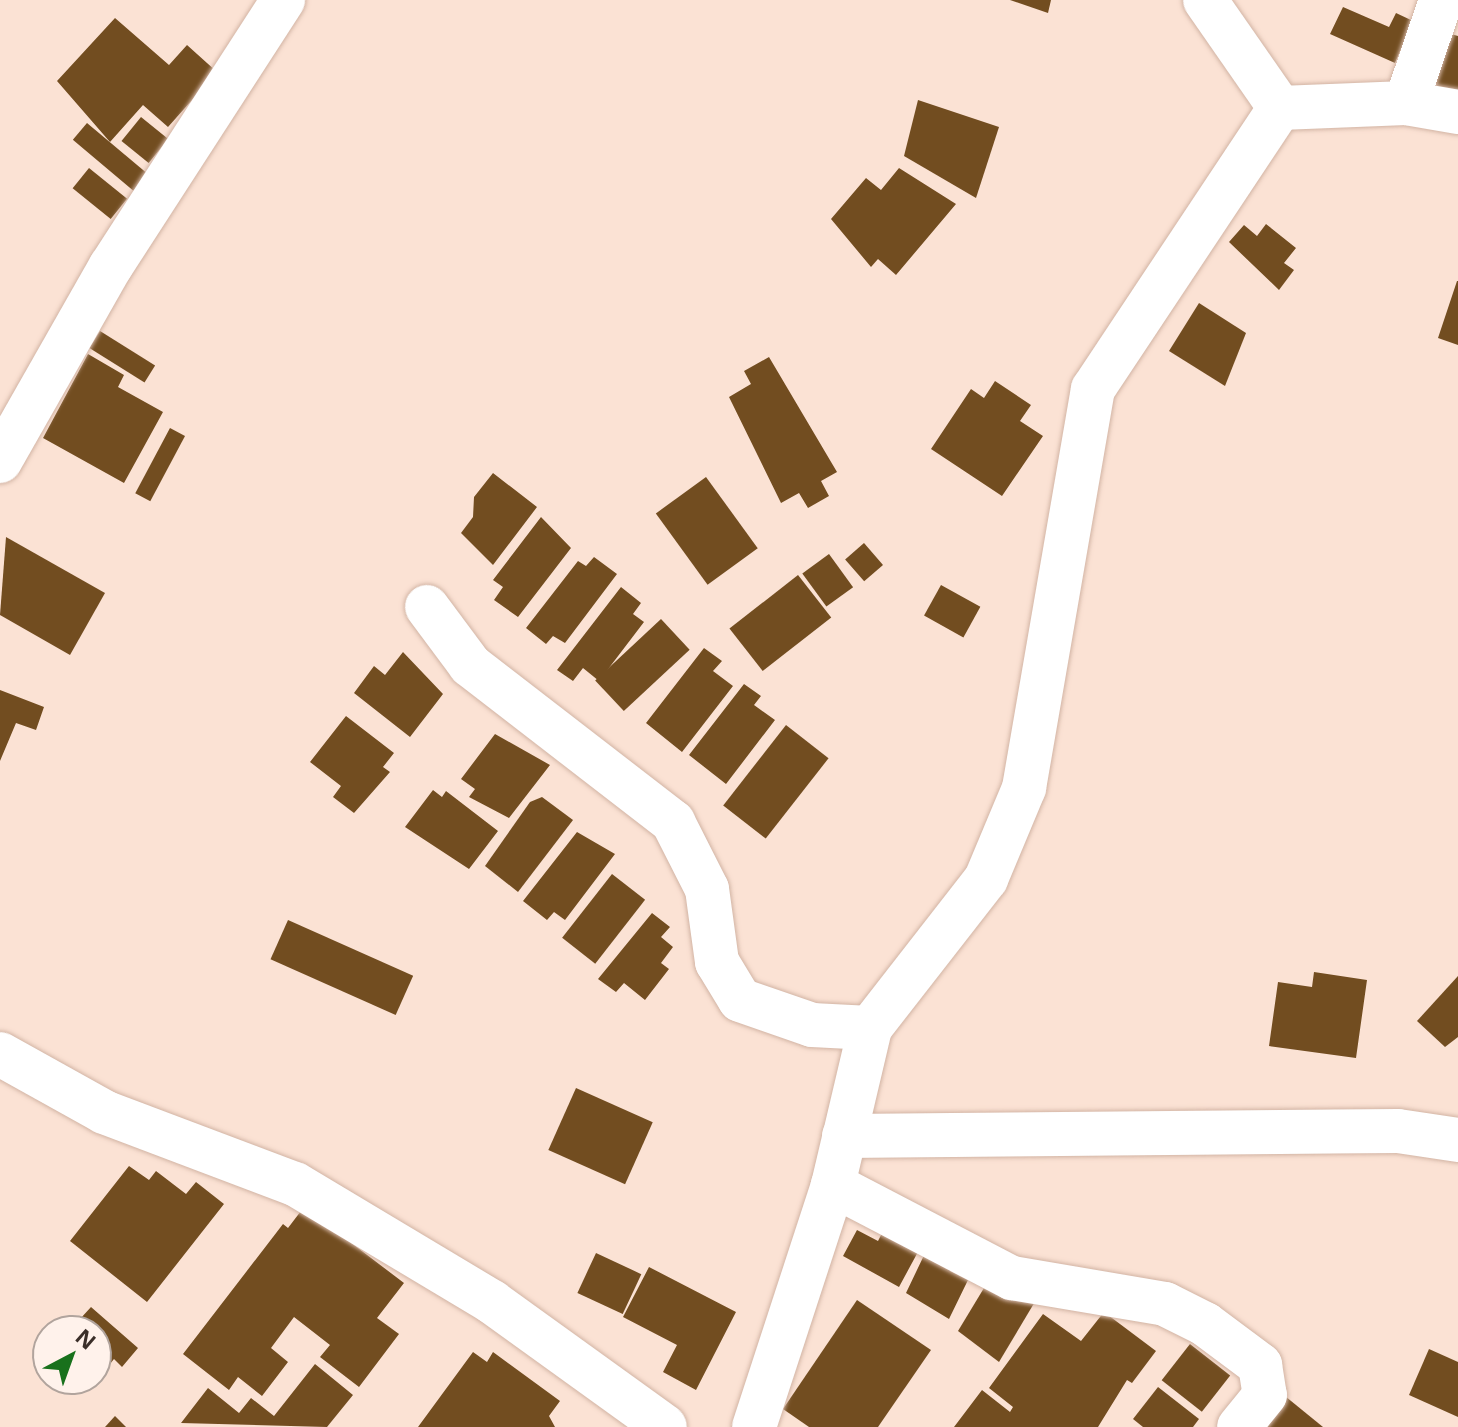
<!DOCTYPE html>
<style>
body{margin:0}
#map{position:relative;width:1458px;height:1427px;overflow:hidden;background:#fbe2d4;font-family:"Open Sans",sans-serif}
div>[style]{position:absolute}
.building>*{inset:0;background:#724d20;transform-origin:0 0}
.roads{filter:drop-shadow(0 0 2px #d2b4a4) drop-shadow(0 0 2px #d2b4a4)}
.minor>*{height:44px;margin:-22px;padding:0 22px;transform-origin:22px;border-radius:22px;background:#fff}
span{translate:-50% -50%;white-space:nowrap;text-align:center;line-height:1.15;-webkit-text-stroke:8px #fff2eb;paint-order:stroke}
.north{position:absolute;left:32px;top:1315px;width:80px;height:80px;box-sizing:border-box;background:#fff2eb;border:2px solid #b1a49d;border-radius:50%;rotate:41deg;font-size:22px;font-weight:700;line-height:32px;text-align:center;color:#3b2f29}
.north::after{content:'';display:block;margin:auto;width:28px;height:36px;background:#19711c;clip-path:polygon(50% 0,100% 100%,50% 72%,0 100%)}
</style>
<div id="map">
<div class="building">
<div style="clip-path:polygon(1010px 0,1051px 0,1048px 13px)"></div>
<div style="clip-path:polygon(1343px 7px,1389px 27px,1396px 13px,1413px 21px,1395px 63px,1330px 34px)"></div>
<div style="clip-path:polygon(115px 18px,169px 65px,187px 45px,217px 72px,168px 127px,143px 105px,110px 142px,57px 81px)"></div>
<div style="clip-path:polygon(1437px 30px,1458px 36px,1458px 97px,1421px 86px)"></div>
<div style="clip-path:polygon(918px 100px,999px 127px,976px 198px,904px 156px)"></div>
<div style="left:141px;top:117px;width:35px;height:31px;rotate:39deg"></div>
<div style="left:87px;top:123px;width:79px;height:22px;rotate:40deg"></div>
<div style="left:89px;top:168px;width:49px;height:26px;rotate:39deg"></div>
<div style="clip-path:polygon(899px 168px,956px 204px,896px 275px,878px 259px,871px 267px,831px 219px,866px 178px,881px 190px)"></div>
<div style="clip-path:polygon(1266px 224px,1296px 248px,1284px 263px,1294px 270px,1279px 290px,1229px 242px,1244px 225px,1257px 236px)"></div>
<div style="clip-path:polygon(1457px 281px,1458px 281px,1458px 345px,1438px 338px)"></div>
<div style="clip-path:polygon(1199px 303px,1246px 333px,1225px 386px,1169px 351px)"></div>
<div style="left:100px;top:331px;width:65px;height:20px;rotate:32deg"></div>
<div style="clip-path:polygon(88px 354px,124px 375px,118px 387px,163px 412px,124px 483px,43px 438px)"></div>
<div style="clip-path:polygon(769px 357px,837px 472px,821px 481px,829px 496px,808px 508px,799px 493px,781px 503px,729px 397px,751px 384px,744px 371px)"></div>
<div style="clip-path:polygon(995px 381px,1031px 405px,1020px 421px,1043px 436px,1002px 496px,931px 449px,971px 389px,984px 398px)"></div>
<div style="left:170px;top:428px;width:17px;height:74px;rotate:28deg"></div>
<div style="clip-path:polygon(493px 473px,537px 507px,493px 565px,461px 533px,473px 517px,474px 497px)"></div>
<div style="left:706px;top:477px;width:88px;height:62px;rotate:54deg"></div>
<div style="clip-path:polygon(541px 517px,571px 548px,518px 617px,494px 600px,503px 587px,493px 580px)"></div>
<div style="clip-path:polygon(6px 537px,105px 593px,70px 655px,0 615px)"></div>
<div style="left:864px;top:543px;width:29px;height:25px;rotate:49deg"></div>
<div style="left:829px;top:554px;width:41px;height:33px;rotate:54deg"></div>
<div style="clip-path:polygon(594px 557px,617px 574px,565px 643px,553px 636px,546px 644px,526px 628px,578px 561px,586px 566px)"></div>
<div style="left:798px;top:575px;width:54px;height:87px;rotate:52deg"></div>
<div style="left:941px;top:585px;width:45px;height:35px;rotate:29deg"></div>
<div style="clip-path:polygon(621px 587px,641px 603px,633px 614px,644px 622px,599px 681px,583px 668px,573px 681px,557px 670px)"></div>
<div style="left:661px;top:619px;width:42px;height:90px;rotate:47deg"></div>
<div style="clip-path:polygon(704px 648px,722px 661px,713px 671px,733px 686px,682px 752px,646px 723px)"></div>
<div style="clip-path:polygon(403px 652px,443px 694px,410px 737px,354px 693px,374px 666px,385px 675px)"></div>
<div style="clip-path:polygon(744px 684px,761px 696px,754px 705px,775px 720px,726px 784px,689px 755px)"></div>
<div style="clip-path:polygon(0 690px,44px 707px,36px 730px,16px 723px,0 761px)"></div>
<div style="clip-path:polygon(346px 716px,394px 753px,383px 767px,390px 772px,354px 813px,333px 797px,341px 786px,310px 762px)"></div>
<div style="left:786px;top:725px;width:54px;height:102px;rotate:38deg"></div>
<div style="clip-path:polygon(495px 734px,550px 765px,509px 818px,469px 797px,475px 789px,461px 779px)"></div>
<div style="clip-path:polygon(433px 790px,442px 797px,446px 791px,498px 831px,469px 869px,405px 827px)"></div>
<div style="clip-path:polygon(542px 797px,573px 820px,518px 892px,485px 866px,530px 802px)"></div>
<div style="clip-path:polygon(577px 832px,615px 854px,565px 920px,554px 912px,547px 920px,523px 901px)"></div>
<div style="left:612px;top:874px;width:42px;height:81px;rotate:38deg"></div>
<div style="clip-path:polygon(652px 913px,670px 927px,661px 937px,673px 947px,661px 963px,669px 969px,645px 1000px,624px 983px,616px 992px,598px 979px)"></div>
<div style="left:288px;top:920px;width:137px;height:43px;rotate:24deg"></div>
<div style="clip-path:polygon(1314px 972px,1367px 980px,1356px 1058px,1269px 1046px,1278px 982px,1312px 987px)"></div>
<div style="clip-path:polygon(1458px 976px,1458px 1037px,1445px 1047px,1417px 1021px)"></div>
<div style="left:576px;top:1088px;width:84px;height:68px;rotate:24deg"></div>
<div style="clip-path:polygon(129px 1166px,149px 1180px,156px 1171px,186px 1194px,196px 1182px,224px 1204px,147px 1302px,70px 1241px)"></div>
<div style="clip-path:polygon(304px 1207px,404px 1283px,377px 1318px,399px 1334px,359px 1387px,320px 1357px,330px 1345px,294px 1317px,271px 1348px,288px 1362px,262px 1396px,238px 1377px,229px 1390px,183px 1354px,283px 1224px,288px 1228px)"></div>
<div style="clip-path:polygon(857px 1230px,878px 1241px,883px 1231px,919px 1250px,899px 1287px,843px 1256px)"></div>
<div style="clip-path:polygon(927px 1249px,955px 1262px,950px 1271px,968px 1280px,949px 1319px,906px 1293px)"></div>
<div style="left:596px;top:1253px;width:50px;height:44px;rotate:25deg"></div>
<div style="clip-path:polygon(649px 1267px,736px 1312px,696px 1390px,663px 1372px,677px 1345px,623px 1317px)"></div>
<div style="clip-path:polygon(987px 1283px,1036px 1300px,999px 1362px,958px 1331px)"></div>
<div style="clip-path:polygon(857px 1300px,931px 1350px,878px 1427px,809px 1427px,783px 1409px)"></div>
<div style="clip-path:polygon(91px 1307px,138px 1348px,122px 1367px,114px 1359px,105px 1370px,96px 1362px,96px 1331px,69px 1331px)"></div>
<div style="clip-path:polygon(1104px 1312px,1156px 1351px,1132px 1383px,1127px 1380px,1098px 1427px,954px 1427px,982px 1390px,1010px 1412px,1013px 1407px,989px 1388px,1043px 1314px,1081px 1341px)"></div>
<div style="left:1190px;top:1344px;width:51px;height:46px;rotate:38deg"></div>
<div style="clip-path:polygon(1429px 1349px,1458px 1362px,1458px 1417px,1409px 1395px)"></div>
<div style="clip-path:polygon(473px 1352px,487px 1362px,493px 1352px,560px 1401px,549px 1416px,555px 1427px,418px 1427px)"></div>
<div style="clip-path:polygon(315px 1364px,353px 1395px,327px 1427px,181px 1423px,208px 1388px,239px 1413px,251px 1398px,274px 1416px)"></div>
<div style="clip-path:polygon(1158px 1387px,1199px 1419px,1193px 1427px,1143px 1427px,1133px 1419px)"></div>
<div style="clip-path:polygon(1280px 1392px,1323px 1427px,1251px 1427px)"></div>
<div style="clip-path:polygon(115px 1416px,126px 1427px,105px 1427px)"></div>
</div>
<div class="roads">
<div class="minor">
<div style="left:1205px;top:0;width:131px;rotate:55.2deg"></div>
<div style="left:1406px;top:103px;width:109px;rotate:-71.2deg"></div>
<div style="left:1280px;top:108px;width:126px;rotate:-2.3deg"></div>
<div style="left:1406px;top:103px;width:53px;rotate:9.8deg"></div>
<div style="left:0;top:461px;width:224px;rotate:-60.4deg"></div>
<div style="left:111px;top:266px;width:317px;rotate:-57.1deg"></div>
<div style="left:427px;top:607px;width:72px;rotate:53.4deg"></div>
<div style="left:470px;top:665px;width:257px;rotate:37.7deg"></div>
<div style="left:673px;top:822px;width:75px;rotate:63.1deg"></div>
<div style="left:707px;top:889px;width:74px;rotate:82.2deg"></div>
<div style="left:717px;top:962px;width:44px;rotate:58.8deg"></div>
<div style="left:740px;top:1000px;width:76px;rotate:19.1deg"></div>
<div style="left:812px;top:1025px;width:58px;rotate:3deg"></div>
<div style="left:0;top:1054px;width:119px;rotate:29.1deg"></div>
<div style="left:104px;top:1112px;width:204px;rotate:20.7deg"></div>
<div style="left:295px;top:1184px;width:230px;rotate:30.9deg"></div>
<div style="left:492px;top:1302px;width:213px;rotate:35.8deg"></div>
<div style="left:844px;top:1136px;width:554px;rotate:-0.52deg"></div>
<div style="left:1398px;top:1131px;width:61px;rotate:8.5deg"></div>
<div style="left:833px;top:1185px;width:202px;rotate:27.5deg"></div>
<div style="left:1012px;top:1278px;width:155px;rotate:9.6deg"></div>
<div style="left:1165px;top:1304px;width:45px;rotate:26.6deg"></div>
<div style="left:1205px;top:1324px;width:69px;rotate:36.7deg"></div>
<div style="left:1260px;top:1365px;width:30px;rotate:81deg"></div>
<div style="left:1265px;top:1395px;width:41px;rotate:129.1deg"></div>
<div style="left:754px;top:1427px;width:255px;rotate:-71.9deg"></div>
<div style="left:833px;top:1185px;width:161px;rotate:-76.7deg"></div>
<div style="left:870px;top:1028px;width:189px;rotate:-52.1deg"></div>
<div style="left:986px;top:879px;width:99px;rotate:-67.3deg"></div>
<div style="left:1024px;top:788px;width:405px;rotate:-80.2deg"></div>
<div style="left:1093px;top:389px;width:338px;rotate:-56.4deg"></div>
</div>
</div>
<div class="north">N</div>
</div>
